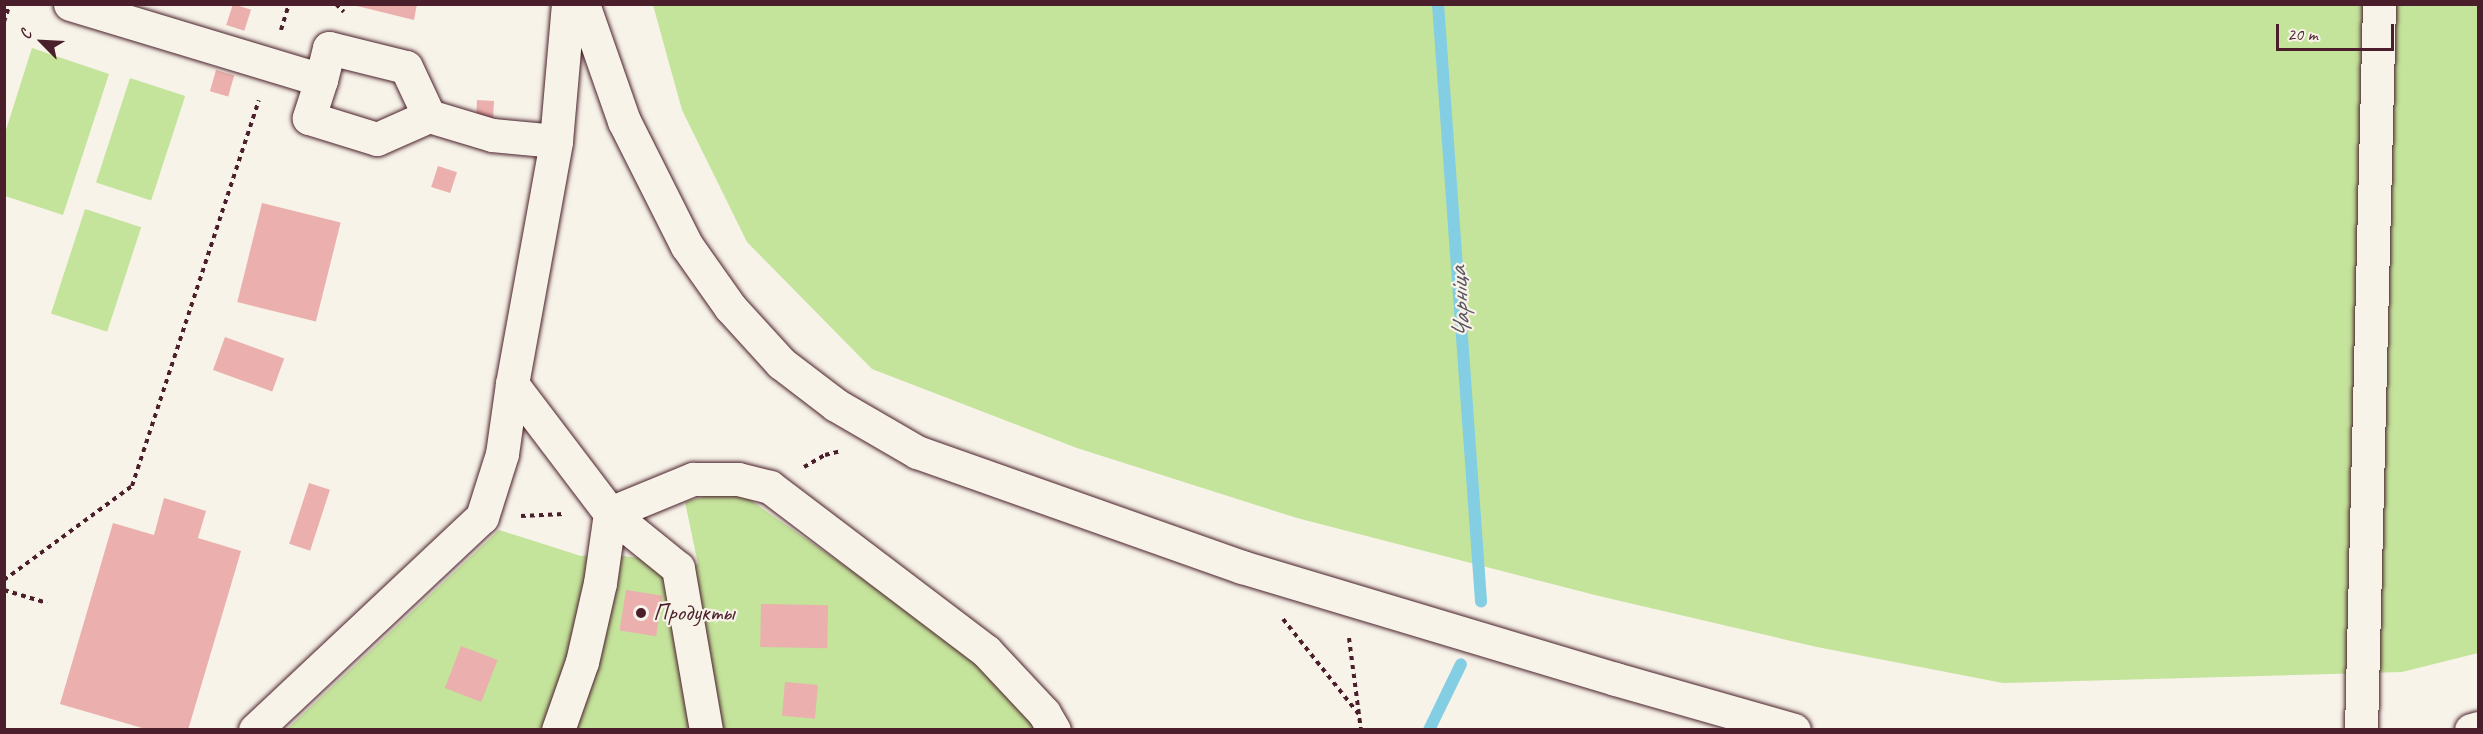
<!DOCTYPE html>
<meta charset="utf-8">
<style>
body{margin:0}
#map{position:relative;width:2483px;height:734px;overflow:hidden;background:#f7f3e8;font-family:Caveat,sans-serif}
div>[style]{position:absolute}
.green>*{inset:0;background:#c4e39b;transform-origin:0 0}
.stream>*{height:12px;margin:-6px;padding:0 6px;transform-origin:6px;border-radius:6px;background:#83cee3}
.building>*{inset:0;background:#ebafad;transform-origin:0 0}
.path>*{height:4px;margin-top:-2px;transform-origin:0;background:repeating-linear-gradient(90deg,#4a1f2b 0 4.5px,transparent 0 9px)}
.roads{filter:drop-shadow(0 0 2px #4a1f2b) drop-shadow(0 0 2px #4a1f2b)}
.minor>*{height:33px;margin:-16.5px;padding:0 16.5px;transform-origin:16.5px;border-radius:16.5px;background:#f7f3e8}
.dots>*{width:16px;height:16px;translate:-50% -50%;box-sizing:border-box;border:3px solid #f7f3e8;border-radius:50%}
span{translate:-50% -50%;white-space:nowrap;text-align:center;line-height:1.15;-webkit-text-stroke:4.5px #f7f3e8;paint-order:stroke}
.poi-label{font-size:24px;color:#4a1f2b}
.left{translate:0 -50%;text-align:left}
.water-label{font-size:26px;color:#5b5462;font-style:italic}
.frame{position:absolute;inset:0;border:6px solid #4a1f2b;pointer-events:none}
.north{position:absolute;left:12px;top:12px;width:60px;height:60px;-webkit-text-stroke:4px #f7f3e8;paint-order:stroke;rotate:294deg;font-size:16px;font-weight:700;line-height:24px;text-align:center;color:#4a1f2b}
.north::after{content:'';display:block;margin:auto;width:21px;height:27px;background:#4a1f2b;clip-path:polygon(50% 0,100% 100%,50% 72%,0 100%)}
.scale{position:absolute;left:2276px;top:24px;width:118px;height:27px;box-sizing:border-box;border:3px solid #4a1f2b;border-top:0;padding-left:8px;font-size:18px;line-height:21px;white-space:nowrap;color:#4a1f2b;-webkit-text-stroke:4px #f7f3e8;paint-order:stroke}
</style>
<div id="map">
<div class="green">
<div style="clip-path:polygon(653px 5px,2478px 5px,2478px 653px,2402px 672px,2003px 683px,1817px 647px,1599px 596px,1297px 518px,1077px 448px,872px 369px,747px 242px,682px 110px)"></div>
<div style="clip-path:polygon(32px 48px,109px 74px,63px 215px,5px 196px,5px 133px)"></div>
<div style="left:130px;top:78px;width:58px;height:110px;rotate:18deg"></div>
<div style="left:85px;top:209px;width:59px;height:110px;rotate:18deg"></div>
<div style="clip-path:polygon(733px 488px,1032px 696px,1053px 730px,286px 730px,499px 530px,581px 556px,604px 554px,698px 564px,685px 502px)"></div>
</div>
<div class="stream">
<div style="left:1438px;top:4px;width:599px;rotate:85.88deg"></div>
<div style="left:1429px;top:730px;width:73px;rotate:-64.1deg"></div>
</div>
<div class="building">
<div style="left:233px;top:4px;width:19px;height:22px;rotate:18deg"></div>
<div style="clip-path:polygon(349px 4px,417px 4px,414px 20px)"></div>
<div style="left:216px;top:70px;width:19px;height:22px;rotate:16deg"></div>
<div style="left:477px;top:100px;width:17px;height:20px;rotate:3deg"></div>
<div style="left:438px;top:166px;width:20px;height:22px;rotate:18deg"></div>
<div style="left:262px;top:203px;width:81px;height:102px;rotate:14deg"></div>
<div style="left:225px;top:337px;width:63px;height:35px;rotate:20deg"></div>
<div style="left:309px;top:483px;width:22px;height:64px;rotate:18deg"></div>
<div style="clip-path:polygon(164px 498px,206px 511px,198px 538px,241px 551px,188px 730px,149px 730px,60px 704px,113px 523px,154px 535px)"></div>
<div style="left:626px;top:590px;width:37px;height:41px;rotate:9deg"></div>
<div style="left:761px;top:604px;width:67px;height:43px;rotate:1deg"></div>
<div style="left:461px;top:646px;width:39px;height:45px;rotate:21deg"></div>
<div style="left:785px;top:682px;width:33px;height:34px;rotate:5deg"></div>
</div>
<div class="path">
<div style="left:336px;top:4px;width:11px;rotate:45deg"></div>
<div style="left:4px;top:22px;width:19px;rotate:-72deg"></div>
<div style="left:281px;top:30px;width:27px;rotate:-73deg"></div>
<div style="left:804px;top:467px;width:24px;rotate:-30deg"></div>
<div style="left:825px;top:455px;width:16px;rotate:-14deg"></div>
<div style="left:521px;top:516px;width:43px;rotate:-2.7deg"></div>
<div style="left:4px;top:580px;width:159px;rotate:-36.3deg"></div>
<div style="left:132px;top:486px;width:406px;rotate:-71.8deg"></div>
<div style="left:4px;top:590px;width:45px;rotate:16.8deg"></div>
<div style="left:1283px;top:619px;width:125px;rotate:51.5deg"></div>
<div style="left:1349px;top:638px;width:93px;rotate:82.6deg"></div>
</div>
<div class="roads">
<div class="minor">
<div style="left:70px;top:4px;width:262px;rotate:16.8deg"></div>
<div style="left:321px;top:80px;width:33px;rotate:-76deg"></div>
<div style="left:329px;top:48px;width:79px;rotate:13.9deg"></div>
<div style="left:406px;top:67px;width:54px;rotate:64.9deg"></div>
<div style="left:429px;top:116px;width:66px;rotate:16.8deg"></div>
<div style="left:492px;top:135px;width:64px;rotate:5.4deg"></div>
<div style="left:583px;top:4px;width:124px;rotate:70.7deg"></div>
<div style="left:624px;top:121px;width:140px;rotate:63.3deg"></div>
<div style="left:687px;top:246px;width:75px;rotate:54.8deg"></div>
<div style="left:730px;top:307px;width:76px;rotate:47.7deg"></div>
<div style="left:781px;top:363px;width:69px;rotate:37.4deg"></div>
<div style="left:836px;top:405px;width:94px;rotate:30.1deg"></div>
<div style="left:917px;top:452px;width:345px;rotate:19.5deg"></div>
<div style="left:1242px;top:567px;width:389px;rotate:16.7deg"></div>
<div style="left:1615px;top:679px;width:186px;rotate:15.9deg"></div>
<div style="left:321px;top:80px;width:40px;rotate:108deg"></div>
<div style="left:309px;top:118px;width:71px;rotate:17.2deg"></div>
<div style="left:377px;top:139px;width:57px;rotate:-23.9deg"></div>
<div style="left:512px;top:384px;width:162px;rotate:52.8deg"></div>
<div style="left:610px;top:513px;width:87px;rotate:39deg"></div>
<div style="left:678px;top:568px;width:164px;rotate:80.2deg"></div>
<div style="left:255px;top:730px;width:311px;rotate:-43.2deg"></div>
<div style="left:482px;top:517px;width:66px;rotate:-72.4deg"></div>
<div style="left:502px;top:454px;width:71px;rotate:-81.9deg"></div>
<div style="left:512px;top:384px;width:247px;rotate:-79.7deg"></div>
<div style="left:556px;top:141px;width:138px;rotate:-85deg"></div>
<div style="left:558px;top:730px;width:72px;rotate:-70.6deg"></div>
<div style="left:582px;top:662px;width:81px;rotate:-77.2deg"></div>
<div style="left:600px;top:583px;width:71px;rotate:-81.9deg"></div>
<div style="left:610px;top:513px;width:90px;rotate:-22.3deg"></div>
<div style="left:693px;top:479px;width:45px"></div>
<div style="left:738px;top:479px;width:33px;rotate:14deg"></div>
<div style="left:770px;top:487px;width:271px;rotate:37.2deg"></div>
<div style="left:986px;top:651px;width:85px;rotate:46.9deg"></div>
<div style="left:1044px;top:713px;width:20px;rotate:60deg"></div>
<div style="left:2361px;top:730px;width:726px;rotate:-88.58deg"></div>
<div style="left:2471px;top:730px;width:7px;rotate:-16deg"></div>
</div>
</div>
<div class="dots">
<div style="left:641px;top:613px;background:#4a1f2b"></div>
</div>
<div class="poi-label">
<span class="left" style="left:653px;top:613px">Продукты</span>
</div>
<div class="water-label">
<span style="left:1460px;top:303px;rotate:-94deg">Чарніца</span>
</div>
<div class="frame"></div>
<div class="north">С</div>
<div class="scale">20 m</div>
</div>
